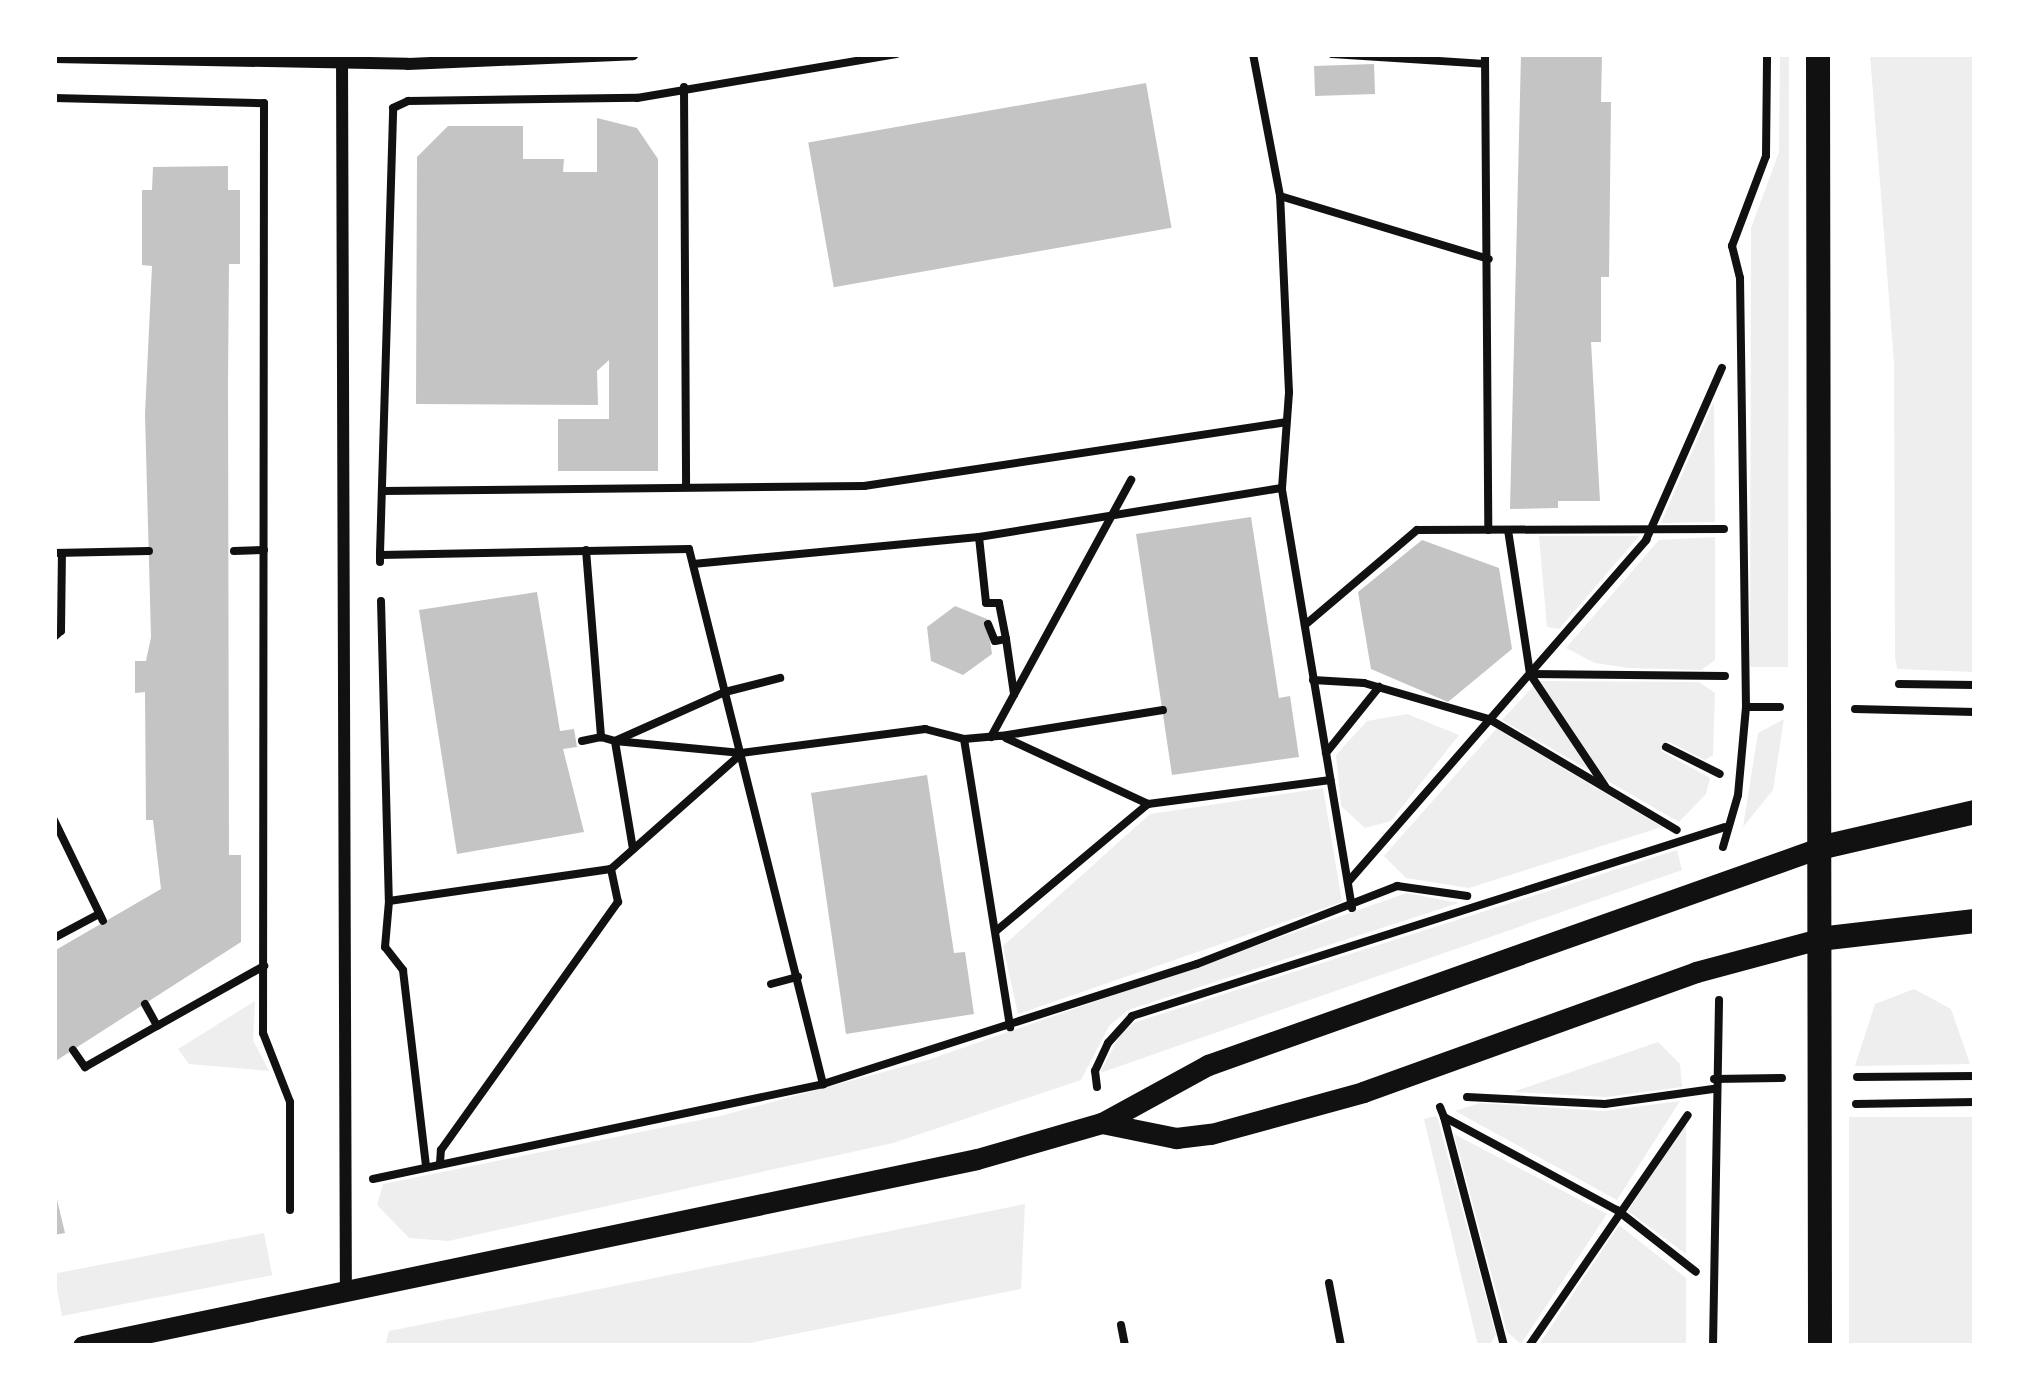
<!DOCTYPE html>
<style>
body{margin:0}
#map{position:relative;width:2029px;height:1400px;overflow:hidden;background:#fff;font-family:"Archivo Narrow",sans-serif}
div>[style]{position:absolute}
.green>*{inset:0;background:#eee;transform-origin:0 0}
.building>*{inset:0;background:#c4c4c4;transform-origin:0 0}
.path>*{height:8px;margin:-4px;padding:0 4px;transform-origin:4px;border-radius:4px;background:#111}
.minor>*{height:12px;margin:-6px;padding:0 6px;transform-origin:6px;border-radius:6px;background:#111}
.tertiary>*{height:21px;margin:-10.5px;padding:0 10.5px;transform-origin:10.5px;border-radius:10.5px;background:#111}
.secondary>*{height:24px;margin:-12px;padding:0 12px;transform-origin:12px;border-radius:12px;background:#111}
span{translate:-50% -50%;white-space:nowrap;text-align:center;line-height:1.15;-webkit-text-stroke:9px #fff;paint-order:stroke}
.frame{position:absolute;inset:0;border:57px solid #fff;pointer-events:none}
</style>
<div id="map">
<div class="green">
<div style="clip-path:polygon(1780px 54px,1789px 54px,1788px 667px,1750px 667px,1751px 228px,1779px 152px)"></div>
<div style="clip-path:polygon(1870px 54px,1975px 54px,1975px 672px,1897px 669px,1895px 656px,1894px 363px)"></div>
<div style="clip-path:polygon(1714px 401px,1715px 522px,1661px 523px)"></div>
<div style="clip-path:polygon(1539px 536px,1639px 536px,1559px 629px,1547px 627px)"></div>
<div style="clip-path:polygon(1715px 537px,1715px 660px,1701px 670px,1629px 668px,1595px 663px,1566px 648px,1659px 540px)"></div>
<div style="clip-path:polygon(1538px 681px,1699px 682px,1715px 693px,1713px 755px,1705px 760px,1667px 741px,1661px 751px,1710px 778px,1706px 794px,1679px 822px,1502px 720px)"></div>
<div style="clip-path:polygon(1407px 714px,1459px 735px,1391px 821px,1365px 828px,1341px 806px,1336px 755px,1367px 721px)"></div>
<div style="clip-path:polygon(1784px 719px,1773px 790px,1743px 827px,1758px 733px)"></div>
<div style="clip-path:polygon(1496px 729px,1497px 729px,1662px 827px,1469px 888px,1406px 878px,1384px 856px)"></div>
<div style="clip-path:polygon(1323px 788px,1342px 902px,1018px 1014px,1003px 946px,1150px 814px)"></div>
<div style="clip-path:polygon(1677px 850px,1682px 870px,1100px 1073px,1122px 1031px,1136px 1022px)"></div>
<div style="clip-path:polygon(1407px 893px,1459px 903px,1128px 1010px,1109px 1026px,1081px 1080px,893px 1143px,448px 1241px,409px 1238px,377px 1205px,383px 1184px,720px 1116px,928px 1060px)"></div>
<div style="clip-path:polygon(1914px 989px,1951px 1009px,1970px 1064px,1855px 1066px,1875px 1004px)"></div>
<div style="clip-path:polygon(255px 1001px,253px 1040px,269px 1071px,189px 1064px,178px 1049px)"></div>
<div style="clip-path:polygon(1658px 1042px,1680px 1064px,1682px 1087px,1606px 1097px,1513px 1092px)"></div>
<div style="clip-path:polygon(1680px 1101px,1617px 1200px,1455px 1111px,1480px 1103px,1603px 1111px)"></div>
<div style="clip-path:polygon(1437px 1116px,1496px 1335px,1489px 1346px,1478px 1346px,1424px 1119px)"></div>
<div style="left:1975px;top:1117px;width:229px;height:126px;rotate:90deg"></div>
<div style="clip-path:polygon(1686px 1122px,1686px 1254px,1628px 1211px)"></div>
<div style="clip-path:polygon(1454px 1134px,1607px 1214px,1521px 1344px,1507px 1332px)"></div>
<div style="clip-path:polygon(1025px 1204px,1021px 1289px,735px 1346px,385px 1346px,389px 1331px)"></div>
<div style="clip-path:polygon(1619px 1225px,1686px 1278px,1686px 1346px,1538px 1346px)"></div>
<div style="left:264px;top:1233px;width:43px;height:214px;rotate:79deg"></div>
</div>
<div class="building">
<div style="clip-path:polygon(1521px 54px,1602px 54px,1601px 102px,1611px 102px,1609px 277px,1601px 277px,1601px 342px,1591px 342px,1600px 501px,1558px 501px,1558px 508px,1510px 509px)"></div>
<div style="left:1374px;top:64px;width:30px;height:60px;rotate:88deg"></div>
<div style="left:1146px;top:83px;width:147px;height:343px;rotate:80deg"></div>
<div style="clip-path:polygon(597px 118px,637px 128px,658px 159px,658px 471px,558px 471px,558px 419px,609px 419px,609px 360px,597px 371px,598px 405px,416px 404px,417px 157px,448px 126px,523px 126px,523px 159px,564px 159px,563px 172px,597px 172px)"></div>
<div style="clip-path:polygon(228px 166px,228px 190px,240px 190px,240px 264px,229px 264px,228px 383px,229px 855px,241px 855px,241px 942px,54px 1062px,54px 951px,161px 889px,153px 820px,146px 820px,145px 692px,135px 693px,135px 661px,146px 661px,151px 637px,145px 414px,152px 266px,142px 265px,142px 190px,152px 190px,153px 167px)"></div>
<div style="clip-path:polygon(1251px 517px,1279px 698px,1290px 696px,1299px 757px,1172px 775px,1136px 534px)"></div>
<div style="clip-path:polygon(1422px 540px,1499px 568px,1512px 649px,1448px 702px,1371px 669px,1358px 592px)"></div>
<div style="clip-path:polygon(537px 592px,560px 731px,574px 729px,577px 747px,563px 749px,584px 832px,457px 854px,419px 610px)"></div>
<div style="clip-path:polygon(955px 606px,987px 619px,992px 654px,963px 675px,931px 661px,927px 627px)"></div>
<div style="clip-path:polygon(927px 775px,954px 953px,965px 952px,974px 1014px,846px 1034px,811px 793px)"></div>
<div style="clip-path:polygon(54px 1187px,65px 1233px,54px 1235px)"></div>
</div>
<div class="path">
<div style="left:1253px;top:54px;width:145px;rotate:79.2deg"></div>
<div style="left:1332px;top:54px;width:153px;rotate:3.7deg"></div>
<div style="left:1485px;top:54px;width:476px;rotate:89.6deg"></div>
<div style="left:684px;top:87px;width:400px;rotate:89.7deg"></div>
<div style="left:54px;top:98px;width:210px;rotate:1.4deg"></div>
<div style="left:264px;top:103px;width:930px;rotate:90.06deg"></div>
<div style="left:263px;top:1033px;width:74px;rotate:68.6deg"></div>
<div style="left:290px;top:1102px;width:108px;rotate:90deg"></div>
<div style="left:383px;top:491px;width:481px;rotate:-0.6deg"></div>
<div style="left:864px;top:486px;width:426px;rotate:-8.6deg"></div>
<div style="left:1508px;top:530px;width:146px;rotate:81.3deg"></div>
<div style="left:1530px;top:674px;width:135px;rotate:56.2deg"></div>
<div style="left:979px;top:537px;width:307px;rotate:-9.2deg"></div>
<div style="left:586px;top:550px;width:188px;rotate:85.4deg"></div>
<div style="left:601px;top:737px;width:15px;rotate:16deg"></div>
<div style="left:615px;top:741px;width:127px;rotate:5.4deg"></div>
<div style="left:741px;top:753px;width:186px;rotate:-7.4deg"></div>
<div style="left:925px;top:729px;width:40px;rotate:14.4deg"></div>
<div style="left:964px;top:739px;width:37px;rotate:-5deg"></div>
<div style="left:1001px;top:736px;width:164px;rotate:-9.1deg"></div>
<div style="left:234px;top:551px;width:30px;rotate:-2deg"></div>
<div style="left:54px;top:553px;width:95px;rotate:-1.2deg"></div>
<div style="left:380px;top:553px;width:445px;rotate:-88.3deg"></div>
<div style="left:393px;top:108px;width:17px;rotate:-25deg"></div>
<div style="left:408px;top:101px;width:229px;rotate:-0.8deg"></div>
<div style="left:637px;top:98px;width:263px;rotate:-9.6deg"></div>
<div style="left:380px;top:562px;width:7px;rotate:-90deg"></div>
<div style="left:380px;top:555px;width:309px;rotate:-1.1deg"></div>
<div style="left:689px;top:549px;width:552px;rotate:75.94deg"></div>
<div style="left:693px;top:564px;width:287px;rotate:-5.4deg"></div>
<div style="left:979px;top:537px;width:66px;rotate:83.9deg"></div>
<div style="left:986px;top:603px;width:13px"></div>
<div style="left:999px;top:603px;width:37px;rotate:79deg"></div>
<div style="left:381px;top:601px;width:300px;rotate:88.5deg"></div>
<div style="left:988px;top:624px;width:18px;rotate:68deg"></div>
<div style="left:995px;top:641px;width:11px;rotate:-10deg"></div>
<div style="left:1006px;top:639px;width:56px;rotate:81.7deg"></div>
<div style="left:1305px;top:625px;width:147px;rotate:-40.3deg"></div>
<div style="left:1417px;top:530px;width:307px;rotate:-0.2deg"></div>
<div style="left:54px;top:637px;width:9px;rotate:-41deg"></div>
<div style="left:61px;top:631px;width:78px;rotate:-89.3deg"></div>
<div style="left:1531px;top:674px;width:194px;rotate:0.6deg"></div>
<div style="left:1313px;top:680px;width:51px;rotate:3.4deg"></div>
<div style="left:1364px;top:683px;width:130px;rotate:16.1deg"></div>
<div style="left:1489px;top:719px;width:218px;rotate:30.6deg"></div>
<div style="left:1899px;top:684px;width:76px;rotate:0.8deg"></div>
<div style="left:1746px;top:707px;width:34px"></div>
<div style="left:1855px;top:709px;width:120px;rotate:1.4deg"></div>
<div style="left:991px;top:737px;width:293px;rotate:-61.4deg"></div>
<div style="left:1006px;top:738px;width:157px;rotate:24.9deg"></div>
<div style="left:1148px;top:804px;width:184px;rotate:-7.5deg"></div>
<div style="left:964px;top:739px;width:292px;rotate:80.9deg"></div>
<div style="left:582px;top:741px;width:19px;rotate:-12deg"></div>
<div style="left:1666px;top:747px;width:60px;rotate:26.6deg"></div>
<div style="left:1326px;top:753px;width:85px;rotate:-51.2deg"></div>
<div style="left:54px;top:820px;width:112px;rotate:64.1deg"></div>
<div style="left:1723px;top:847px;width:54px;rotate:-73.9deg"></div>
<div style="left:1738px;top:795px;width:88px;rotate:-84.8deg"></div>
<div style="left:1746px;top:707px;width:429px;rotate:-90.8deg"></div>
<div style="left:1740px;top:278px;width:33px;rotate:-104deg"></div>
<div style="left:1732px;top:246px;width:96px;rotate:-69.3deg"></div>
<div style="left:1766px;top:156px;width:102px;rotate:-89.4deg"></div>
<div style="left:633px;top:849px;width:109px;rotate:-99.5deg"></div>
<div style="left:615px;top:741px;width:120px;rotate:-24deg"></div>
<div style="left:725px;top:692px;width:57px;rotate:-14.3deg"></div>
<div style="left:1348px;top:882px;width:454px;rotate:-48.9deg"></div>
<div style="left:1646px;top:540px;width:188px;rotate:-66.2deg"></div>
<div style="left:1352px;top:908px;width:426px;rotate:-99.5deg"></div>
<div style="left:1282px;top:488px;width:96px;rotate:-85.8deg"></div>
<div style="left:1289px;top:392px;width:196px;rotate:-92.6deg"></div>
<div style="left:1280px;top:196px;width:218px;rotate:16.8deg"></div>
<div style="left:996px;top:931px;width:198px;rotate:-39.9deg"></div>
<div style="left:54px;top:938px;width:51px;rotate:-28.1deg"></div>
<div style="left:771px;top:984px;width:28px;rotate:-15deg"></div>
<div style="left:145px;top:1004px;width:25px;rotate:61deg"></div>
<div style="left:157px;top:1026px;width:123px;rotate:-29.3deg"></div>
<div style="left:73px;top:1050px;width:21px;rotate:55deg"></div>
<div style="left:85px;top:1067px;width:83px;rotate:-29.7deg"></div>
<div style="left:1857px;top:1077px;width:118px;rotate:-0.5deg"></div>
<div style="left:1714px;top:1079px;width:68px;rotate:-0.8deg"></div>
<div style="left:1097px;top:1087px;width:16px;rotate:-97deg"></div>
<div style="left:1095px;top:1071px;width:31px;rotate:-65deg"></div>
<div style="left:1108px;top:1043px;width:36px;rotate:-48deg"></div>
<div style="left:1132px;top:1016px;width:622px;rotate:-17.68deg"></div>
<div style="left:1467px;top:1097px;width:138px;rotate:2.9deg"></div>
<div style="left:1605px;top:1104px;width:109px;rotate:-7.9deg"></div>
<div style="left:1856px;top:1104px;width:119px;rotate:-1deg"></div>
<div style="left:1440px;top:1107px;width:11px;rotate:68deg"></div>
<div style="left:1444px;top:1117px;width:196px;rotate:28.3deg"></div>
<div style="left:1617px;top:1210px;width:100px;rotate:38.1deg"></div>
<div style="left:1444px;top:1117px;width:237px;rotate:75.3deg"></div>
<div style="left:440px;top:1163px;width:13px;rotate:-86deg"></div>
<div style="left:441px;top:1150px;width:305px;rotate:-54.5deg"></div>
<div style="left:618px;top:902px;width:34px;rotate:-102deg"></div>
<div style="left:426px;top:1166px;width:197px;rotate:-96.7deg"></div>
<div style="left:403px;top:970px;width:29px;rotate:-128deg"></div>
<div style="left:385px;top:947px;width:46px;rotate:-85deg"></div>
<div style="left:389px;top:901px;width:224px;rotate:-8.2deg"></div>
<div style="left:611px;top:869px;width:174px;rotate:-41.5deg"></div>
<div style="left:373px;top:1179px;width:460px;rotate:-11.9deg"></div>
<div style="left:823px;top:1084px;width:393px;rotate:-17.8deg"></div>
<div style="left:1197px;top:964px;width:215px;rotate:-21.3deg"></div>
<div style="left:1397px;top:886px;width:71px;rotate:8.1deg"></div>
<div style="left:1329px;top:1283px;width:64px;rotate:79.2deg"></div>
<div style="left:1121px;top:1325px;width:21px;rotate:79deg"></div>
<div style="left:1529px;top:1346px;width:280px;rotate:-55.5deg"></div>
<div style="left:1713px;top:1346px;width:346px;rotate:-89deg"></div>
</div>
<div class="minor">
<div style="left:342px;top:54px;width:1239px;rotate:89.82deg"></div>
<div style="left:54px;top:57px;width:354px;rotate:1.1deg"></div>
<div style="left:408px;top:64px;width:225px;rotate:-2.5deg"></div>
</div>
<div class="tertiary">
<div style="left:1102px;top:1123px;width:76px;rotate:11.5deg"></div>
<div style="left:1176px;top:1138px;width:35px;rotate:-7deg"></div>
<div style="left:1211px;top:1134px;width:158px;rotate:-15.4deg"></div>
<div style="left:1363px;top:1092px;width:354px;rotate:-19.8deg"></div>
<div style="left:1696px;top:972px;width:127px;rotate:-15deg"></div>
<div style="left:83px;top:1346px;width:913px;rotate:-11.81deg"></div>
<div style="left:977px;top:1159px;width:130px;rotate:-16.1deg"></div>
<div style="left:1102px;top:1123px;width:121px;rotate:-28.7deg"></div>
<div style="left:1208px;top:1065px;width:648px;rotate:-19.55deg"></div>
</div>
<div class="secondary">
<div style="left:1818px;top:54px;width:1292px;rotate:89.91deg"></div>
<div style="left:1819px;top:848px;width:160px;rotate:-13deg"></div>
<div style="left:1819px;top:939px;width:157px;rotate:-6.6deg"></div>
</div>
<div class="frame"></div>
</div>
